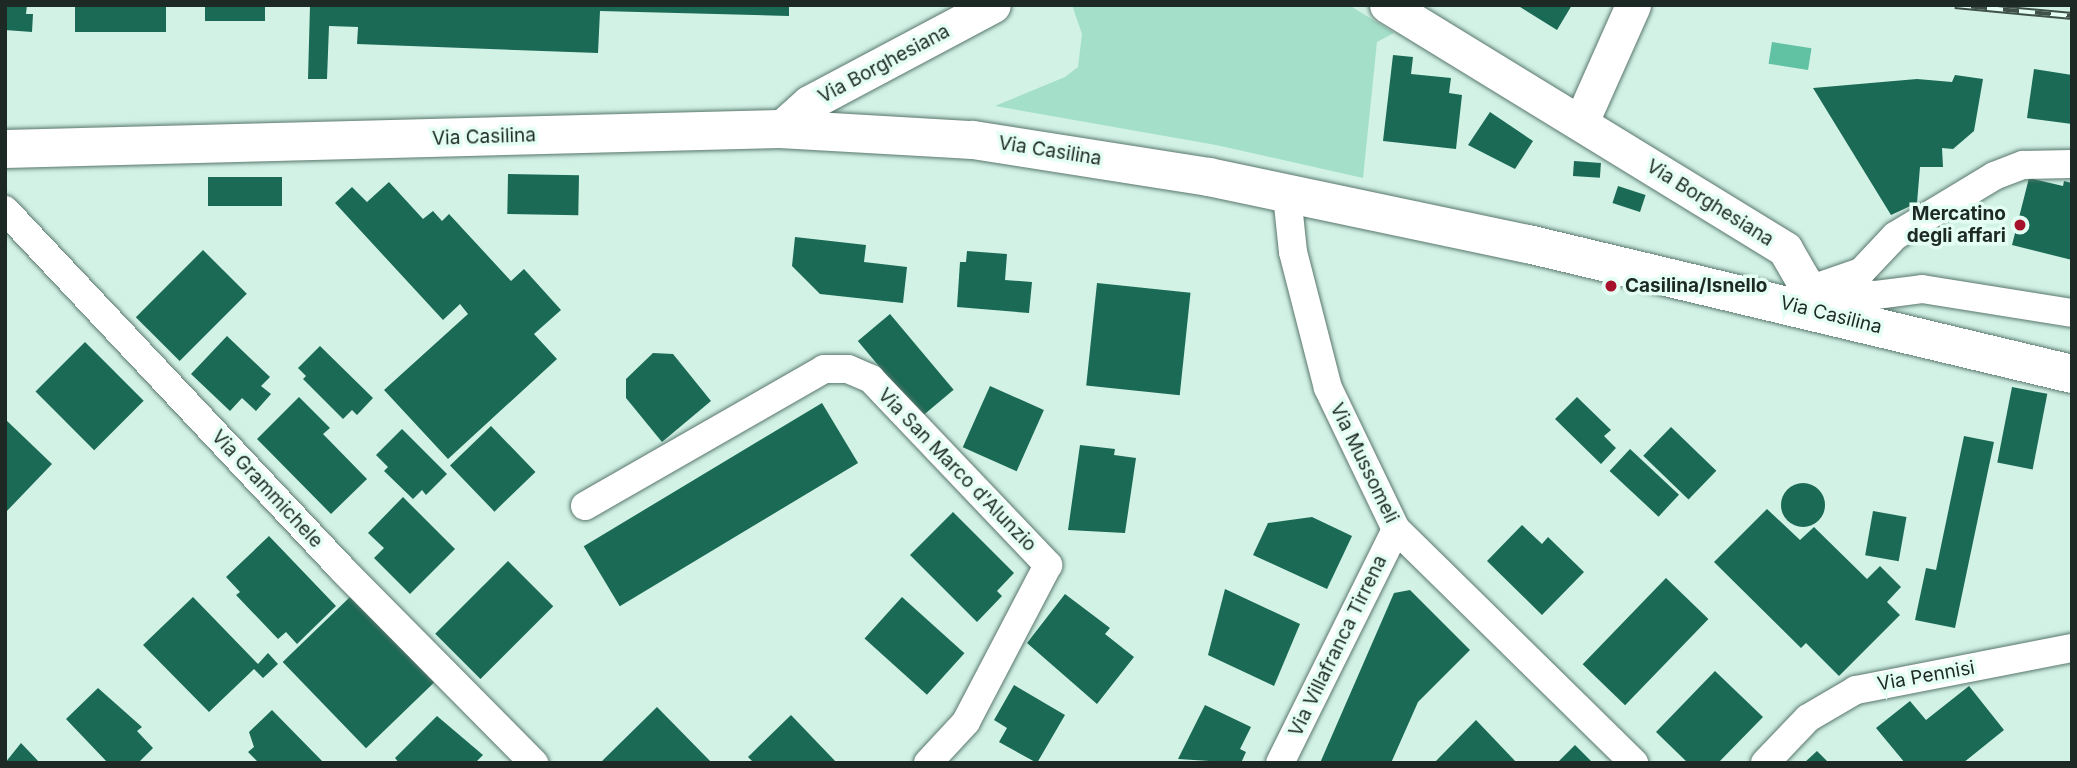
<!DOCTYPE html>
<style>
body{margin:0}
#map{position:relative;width:2077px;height:768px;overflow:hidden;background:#d2f2e6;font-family:Inter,sans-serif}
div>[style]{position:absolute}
.green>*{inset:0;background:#a4dfca}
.water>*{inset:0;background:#60c1a3;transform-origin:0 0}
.building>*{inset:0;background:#1a6a55;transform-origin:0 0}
.round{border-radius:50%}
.roads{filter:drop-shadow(0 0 2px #5a776d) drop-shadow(0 0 2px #5a776d)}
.minor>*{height:28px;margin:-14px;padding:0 14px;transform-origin:14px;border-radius:14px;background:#fff}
.tertiary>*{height:35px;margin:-17.5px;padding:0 17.5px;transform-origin:17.5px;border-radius:17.5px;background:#fff}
.primary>*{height:38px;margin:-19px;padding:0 19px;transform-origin:19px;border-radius:19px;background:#fff}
.rail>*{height:8px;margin-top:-4px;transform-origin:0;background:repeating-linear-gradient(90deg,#e4fef4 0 16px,#40514a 0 32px);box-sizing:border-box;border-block:2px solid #40514a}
.dots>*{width:19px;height:19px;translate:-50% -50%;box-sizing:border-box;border:4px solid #e4fef4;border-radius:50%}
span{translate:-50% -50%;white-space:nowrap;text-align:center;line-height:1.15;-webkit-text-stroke:7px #e4fef4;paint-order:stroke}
.street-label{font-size:19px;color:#1c2924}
.poi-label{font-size:19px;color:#1c2924;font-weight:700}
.right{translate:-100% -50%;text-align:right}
.left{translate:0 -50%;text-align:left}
.frame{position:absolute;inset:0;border:7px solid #1c2924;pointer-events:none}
</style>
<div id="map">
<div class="green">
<div style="clip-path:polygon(1072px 5px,1349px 5px,1394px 33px,1377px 42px,1363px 178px,1216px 145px,995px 106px,1065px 77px,1078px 67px,1082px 34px)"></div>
</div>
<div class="water">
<div style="left:1772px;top:42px;width:40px;height:22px;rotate:9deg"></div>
</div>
<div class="building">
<div style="clip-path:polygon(5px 5px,27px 5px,26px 14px,33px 14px,32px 32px,5px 30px)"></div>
<div style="left:75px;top:5px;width:91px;height:27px"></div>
<div style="left:205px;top:5px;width:60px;height:16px"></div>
<div style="clip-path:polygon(310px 5px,789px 5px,789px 16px,600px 11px,598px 53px,357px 44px,358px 27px,329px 26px,327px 79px,308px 79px)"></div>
<div style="clip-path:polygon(1517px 5px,1572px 5px,1557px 30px)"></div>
<div style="clip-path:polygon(1393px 55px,1413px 57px,1411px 74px,1451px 78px,1449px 93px,1462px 95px,1456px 149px,1383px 141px)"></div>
<div style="clip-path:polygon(2034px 69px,2072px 75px,2072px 124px,2027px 118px)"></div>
<div style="clip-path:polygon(1955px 75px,1983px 79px,1974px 131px,1953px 149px,1942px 148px,1943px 167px,1920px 167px,1917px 203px,1891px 215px,1813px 88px,1917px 79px,1952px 82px)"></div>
<div style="clip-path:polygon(1490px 112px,1533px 141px,1515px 169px,1468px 145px)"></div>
<div style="left:1574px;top:161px;width:27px;height:15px;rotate:4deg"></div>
<div style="left:508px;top:174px;width:71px;height:40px;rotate:1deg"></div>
<div style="left:282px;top:177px;width:29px;height:74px;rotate:90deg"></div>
<div style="clip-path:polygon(2029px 178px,2063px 186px,2064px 181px,2072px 183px,2072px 260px,2012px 245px)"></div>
<div style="clip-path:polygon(389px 182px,423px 219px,433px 211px,442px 221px,449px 214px,511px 281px,524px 269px,561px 310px,534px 334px,557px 359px,448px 459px,384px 390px,468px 314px,460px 304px,443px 320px,335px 203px,352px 187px,367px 202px)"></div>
<div style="left:1618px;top:186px;width:29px;height:18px;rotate:18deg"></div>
<div style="clip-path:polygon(795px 237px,866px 245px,864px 262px,907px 267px,903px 303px,820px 294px,792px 266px)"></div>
<div style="left:203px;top:250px;width:62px;height:95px;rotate:45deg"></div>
<div style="clip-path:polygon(967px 251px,1007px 254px,1005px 280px,1032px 282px,1029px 313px,957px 307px,960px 262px,966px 262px)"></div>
<div style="left:1097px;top:283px;width:94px;height:103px;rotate:6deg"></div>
<div style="left:890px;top:314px;width:99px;height:42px;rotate:50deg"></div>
<div style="clip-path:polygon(227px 336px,270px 377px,261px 386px,271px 394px,256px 411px,242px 398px,230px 411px,191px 374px)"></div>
<div style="left:85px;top:342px;width:83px;height:70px;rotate:45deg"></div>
<div style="clip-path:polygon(320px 346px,373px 398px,357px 415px,352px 410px,343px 419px,303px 379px,306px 376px,298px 368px)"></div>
<div style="clip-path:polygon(653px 353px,673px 354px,711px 401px,662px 442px,626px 398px,626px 379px)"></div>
<div style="left:990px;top:386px;width:59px;height:67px;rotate:24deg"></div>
<div style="left:2012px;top:387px;width:36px;height:77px;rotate:11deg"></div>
<div style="clip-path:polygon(299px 397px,330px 428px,323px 434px,367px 479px,331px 514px,257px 439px)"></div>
<div style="clip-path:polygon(1577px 397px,1611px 430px,1604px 436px,1616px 448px,1601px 464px,1555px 419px)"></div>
<div style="left:822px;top:403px;width:70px;height:278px;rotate:59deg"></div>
<div style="clip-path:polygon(5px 419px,52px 464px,5px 513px)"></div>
<div style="left:491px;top:426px;width:64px;height:57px;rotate:46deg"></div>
<div style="left:1671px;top:427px;width:63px;height:40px;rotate:44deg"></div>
<div style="clip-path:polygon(402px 429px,447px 474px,426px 495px,422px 490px,413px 499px,384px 471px,388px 467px,376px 455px)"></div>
<div style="clip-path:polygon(1964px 436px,1994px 442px,1955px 628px,1915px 620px,1926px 568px,1936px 570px)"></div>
<div style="clip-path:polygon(1080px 445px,1115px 449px,1114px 455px,1136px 458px,1125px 533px,1068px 530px)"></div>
<div style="left:1630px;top:449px;width:67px;height:30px;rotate:43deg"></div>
<div class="round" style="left:1781px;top:483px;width:44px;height:44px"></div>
<div style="clip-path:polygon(403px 497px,455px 549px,410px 594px,374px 558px,384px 548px,368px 533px)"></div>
<div style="clip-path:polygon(1767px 509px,1800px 540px,1814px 527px,1867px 579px,1880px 566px,1901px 587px,1887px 602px,1900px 615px,1839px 676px,1806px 643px,1801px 648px,1714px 562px)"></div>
<div style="left:1873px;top:511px;width:34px;height:45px;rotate:10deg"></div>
<div style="clip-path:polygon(953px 512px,1014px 573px,997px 591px,1002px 596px,977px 622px,910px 555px)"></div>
<div style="clip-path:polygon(1312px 517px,1352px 536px,1327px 589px,1253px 555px,1268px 523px)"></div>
<div style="clip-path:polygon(1522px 525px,1542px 544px,1548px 537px,1584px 572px,1542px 615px,1487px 561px)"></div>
<div style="clip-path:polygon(269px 536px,336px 606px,297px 644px,286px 632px,278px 639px,236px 595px,240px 592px,226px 577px)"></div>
<div style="left:508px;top:561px;width:64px;height:103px;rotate:45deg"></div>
<div style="left:1666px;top:578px;width:59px;height:120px;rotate:44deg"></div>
<div style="clip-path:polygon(1225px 589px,1300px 624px,1274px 686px,1208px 655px)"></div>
<div style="clip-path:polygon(1410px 590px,1470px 650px,1418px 702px,1391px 763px,1320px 763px,1394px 593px)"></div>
<div style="clip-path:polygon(1065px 594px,1110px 628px,1105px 634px,1134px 657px,1097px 704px,1027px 643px)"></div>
<div style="left:351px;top:596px;width:120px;height:95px;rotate:46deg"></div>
<div style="clip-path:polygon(193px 597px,258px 664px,268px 653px,278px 664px,263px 678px,254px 669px,209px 712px,143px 645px)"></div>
<div style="left:902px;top:597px;width:84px;height:56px;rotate:42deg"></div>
<div style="clip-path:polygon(1715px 671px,1763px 717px,1718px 763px,1688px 763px,1656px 732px)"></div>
<div style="clip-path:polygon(1014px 685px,1065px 715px,1037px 763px,999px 742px,1007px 728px,994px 720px)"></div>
<div style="clip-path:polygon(1969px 686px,2004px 730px,1963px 763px,1905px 763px,1876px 728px,1910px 701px,1926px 720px)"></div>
<div style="clip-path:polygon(98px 688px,142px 727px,137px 731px,153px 748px,138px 763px,108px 763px,66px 719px)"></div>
<div style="clip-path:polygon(1205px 705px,1251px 727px,1240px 749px,1246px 752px,1241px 763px,1178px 759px)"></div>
<div style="clip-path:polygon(657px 707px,712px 763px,600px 763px)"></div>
<div style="clip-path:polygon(272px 710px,324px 763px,259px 763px,248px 752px,254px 747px,249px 732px)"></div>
<div style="clip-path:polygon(791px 715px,837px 763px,754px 763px,748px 757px)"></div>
<div style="clip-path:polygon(437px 716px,483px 755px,475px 763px,399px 763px,395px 758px)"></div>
<div style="clip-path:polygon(1476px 720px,1517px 763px,1434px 763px)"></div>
<div style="clip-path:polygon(21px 743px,40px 763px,5px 763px)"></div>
<div style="clip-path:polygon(1575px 745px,1593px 763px,1557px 763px)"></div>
<div style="clip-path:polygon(1817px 751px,1829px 763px,1804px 763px)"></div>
</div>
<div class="roads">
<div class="minor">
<div style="left:1287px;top:195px;width:57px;rotate:84deg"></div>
<div style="left:1293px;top:252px;width:140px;rotate:75.6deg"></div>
<div style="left:1328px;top:388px;width:157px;rotate:64.3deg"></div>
<div style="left:1396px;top:529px;width:334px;rotate:44.5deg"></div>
<div style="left:5px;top:210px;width:494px;rotate:46.8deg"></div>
<div style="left:343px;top:570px;width:272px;rotate:45.3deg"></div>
<div style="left:1806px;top:291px;width:58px;rotate:-19.1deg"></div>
<div style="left:1861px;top:272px;width:50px;rotate:-46.6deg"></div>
<div style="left:1895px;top:236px;width:116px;rotate:-31.2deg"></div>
<div style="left:1994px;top:176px;width:31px;rotate:-21deg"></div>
<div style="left:2023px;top:165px;width:49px;rotate:-1.2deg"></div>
<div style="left:1818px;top:291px;width:58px;rotate:3.9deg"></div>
<div style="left:1876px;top:295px;width:46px;rotate:-7.4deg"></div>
<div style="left:1922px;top:289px;width:152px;rotate:9.1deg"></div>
<div style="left:585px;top:506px;width:275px;rotate:-29.8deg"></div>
<div style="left:824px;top:369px;width:24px"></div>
<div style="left:848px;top:369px;width:25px;rotate:23deg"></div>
<div style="left:871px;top:379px;width:257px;rotate:46.4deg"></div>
<div style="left:1048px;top:565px;width:177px;rotate:117.6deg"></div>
<div style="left:966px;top:722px;width:56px;rotate:132.8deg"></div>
<div style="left:1280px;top:763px;width:261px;rotate:-63.6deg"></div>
<div style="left:1765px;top:763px;width:62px;rotate:-46.3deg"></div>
<div style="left:1808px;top:718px;width:56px;rotate:-30.3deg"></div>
<div style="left:1856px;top:690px;width:220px;rotate:-11deg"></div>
</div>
<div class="tertiary">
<div style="left:1387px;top:5px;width:467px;rotate:31.5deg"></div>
<div style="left:1785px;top:249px;width:36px;rotate:60deg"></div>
<div style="left:1803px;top:280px;width:27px;rotate:90deg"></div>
<div style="left:1581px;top:122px;width:128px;rotate:-66deg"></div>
<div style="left:780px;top:129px;width:39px;rotate:-42deg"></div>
<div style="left:809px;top:103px;width:208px;rotate:-28deg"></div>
</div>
<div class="primary">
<div style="left:5px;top:149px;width:775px;rotate:-1.48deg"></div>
<div style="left:780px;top:129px;width:193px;rotate:3.3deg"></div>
<div style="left:973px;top:140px;width:239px;rotate:8.9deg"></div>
<div style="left:1209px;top:177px;width:326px;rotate:11.9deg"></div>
<div style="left:1528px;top:244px;width:559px;rotate:13.44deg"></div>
</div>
</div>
<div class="rail">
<div style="left:1955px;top:5px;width:118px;rotate:5.4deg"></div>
</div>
<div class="dots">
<div style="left:2020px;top:225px;background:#a8112b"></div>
<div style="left:1611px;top:286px;background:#a8112b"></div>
</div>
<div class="street-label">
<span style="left:884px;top:64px;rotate:-28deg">Via Borghesiana</span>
<span style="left:484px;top:137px;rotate:-2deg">Via Casilina</span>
<span style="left:1050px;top:151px;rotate:9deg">Via Casilina</span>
<span style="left:1710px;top:203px;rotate:32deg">Via Borghesiana</span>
<span style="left:1831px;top:315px;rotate:14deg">Via Casilina</span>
<span style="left:1364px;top:463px;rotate:64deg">Via Mussomeli</span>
<span style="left:957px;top:470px;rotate:46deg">Via San Marco d'Alunzio</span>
<span style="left:267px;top:489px;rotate:47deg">Via Grammichele</span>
<span style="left:1338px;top:646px;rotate:-64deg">Via Villafranca Tirrena</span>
<span style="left:1926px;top:676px;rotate:-10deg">Via Pennisi</span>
</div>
<div class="poi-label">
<span class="right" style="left:2006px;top:225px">Mercatino<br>degli affari</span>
<span class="left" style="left:1625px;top:286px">Casilina/Isnello</span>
</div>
<div class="frame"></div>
</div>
